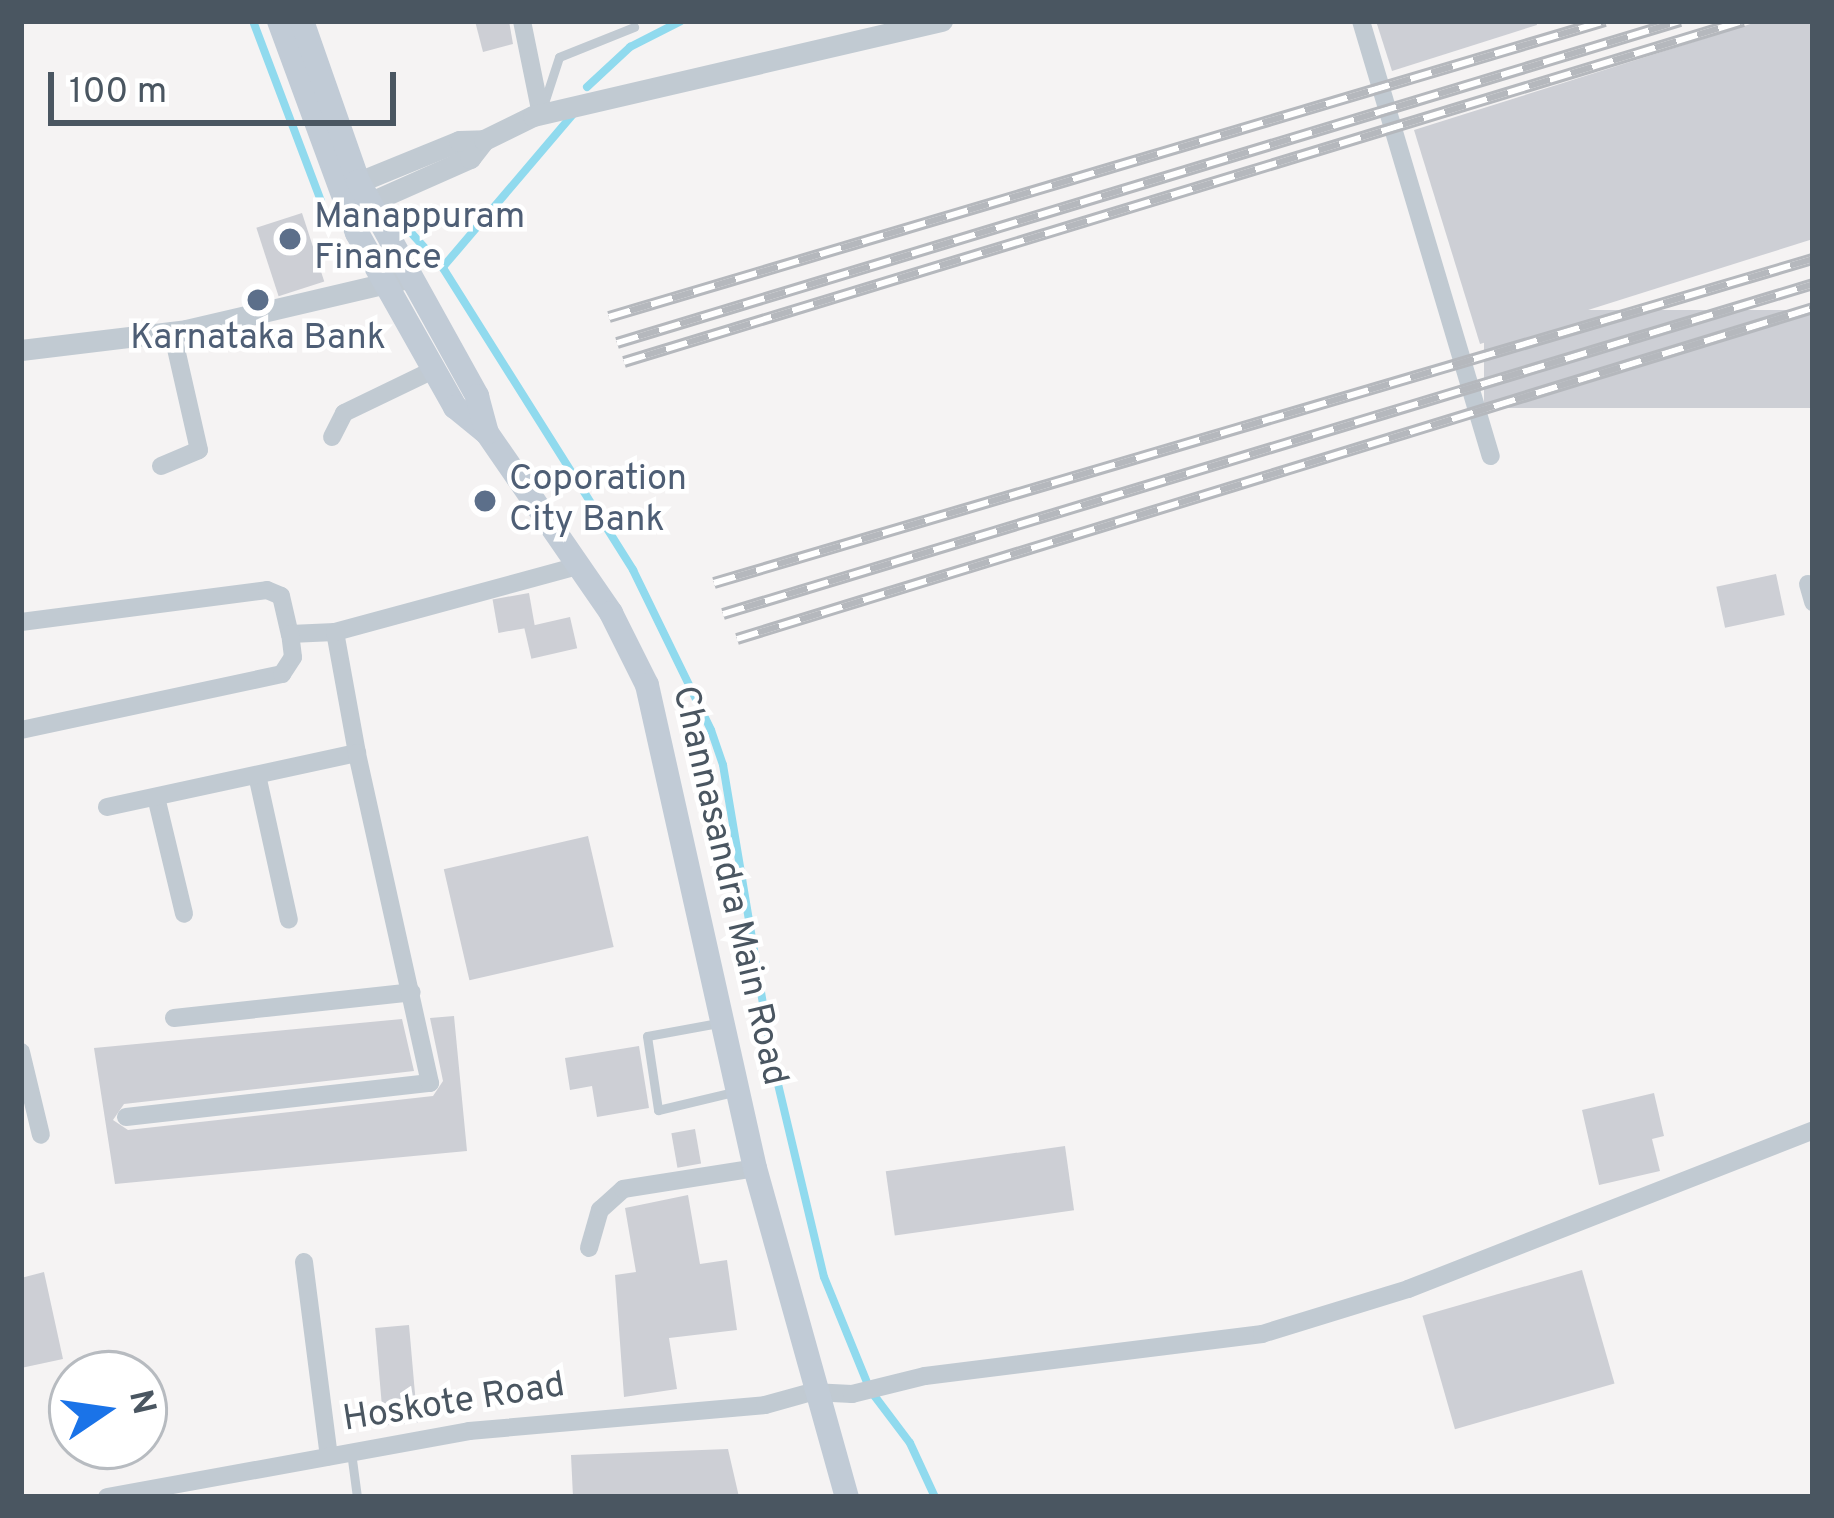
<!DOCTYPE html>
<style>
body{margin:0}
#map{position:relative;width:1834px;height:1518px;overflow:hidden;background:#f5f3f3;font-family:Overpass,sans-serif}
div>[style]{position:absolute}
.stream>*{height:8px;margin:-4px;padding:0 4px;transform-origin:4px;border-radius:4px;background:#90daee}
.building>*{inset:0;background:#cdcfd5;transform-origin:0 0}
.service>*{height:9px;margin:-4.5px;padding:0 4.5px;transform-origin:4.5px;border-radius:4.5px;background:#c1cad2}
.minor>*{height:18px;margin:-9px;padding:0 9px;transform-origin:9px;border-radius:9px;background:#c1cad2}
.tertiary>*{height:21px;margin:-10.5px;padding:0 10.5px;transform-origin:10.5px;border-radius:10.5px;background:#c1cad2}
.secondary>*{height:24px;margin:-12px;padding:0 12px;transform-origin:12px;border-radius:12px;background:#c1cbd6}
.rail>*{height:12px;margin-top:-6px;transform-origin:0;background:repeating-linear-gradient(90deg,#fff 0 22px,#b5b8bd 0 44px);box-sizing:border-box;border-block:3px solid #b5b8bd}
.dots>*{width:33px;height:33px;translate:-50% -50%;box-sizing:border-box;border:6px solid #fff;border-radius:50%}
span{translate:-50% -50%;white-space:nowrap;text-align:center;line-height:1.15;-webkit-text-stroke:9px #fff;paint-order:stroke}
.service-label{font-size:36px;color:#4e5e75}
.left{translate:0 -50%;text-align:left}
.street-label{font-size:36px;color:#4a5661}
.frame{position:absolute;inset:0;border:24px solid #4a5661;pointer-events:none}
.north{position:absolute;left:48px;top:1350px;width:120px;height:120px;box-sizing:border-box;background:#fff;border:3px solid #b7bbc0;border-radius:50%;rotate:77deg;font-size:33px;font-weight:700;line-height:48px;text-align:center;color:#4a5661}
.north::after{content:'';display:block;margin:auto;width:42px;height:54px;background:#1a73e8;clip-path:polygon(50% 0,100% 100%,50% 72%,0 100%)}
.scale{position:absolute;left:48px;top:72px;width:348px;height:54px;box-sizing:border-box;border:6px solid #4a5661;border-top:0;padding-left:15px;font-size:36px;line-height:42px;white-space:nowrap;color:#4a5661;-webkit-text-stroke:9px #fff;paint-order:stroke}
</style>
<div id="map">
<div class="stream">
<div style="left:253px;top:21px;width:192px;rotate:69.3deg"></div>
<div style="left:587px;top:87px;width:59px;rotate:-42.9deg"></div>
<div style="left:630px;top:47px;width:57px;rotate:-27deg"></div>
<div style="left:405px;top:226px;width:57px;rotate:47.9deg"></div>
<div style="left:443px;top:268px;width:357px;rotate:57.8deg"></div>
<div style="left:633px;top:570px;width:178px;rotate:64deg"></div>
<div style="left:711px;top:730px;width:37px;rotate:71deg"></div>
<div style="left:723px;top:765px;width:298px;rotate:80.5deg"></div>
<div style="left:772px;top:1059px;width:224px;rotate:76.6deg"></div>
<div style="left:824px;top:1277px;width:122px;rotate:67.8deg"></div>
<div style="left:870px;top:1390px;width:66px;rotate:53deg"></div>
<div style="left:910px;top:1443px;width:60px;rotate:65.2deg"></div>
<div style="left:443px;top:267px;width:202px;rotate:-49.6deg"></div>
</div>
<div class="building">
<div style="clip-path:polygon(475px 21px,509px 21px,513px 44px,483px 52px)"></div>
<div style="clip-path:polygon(1376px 21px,1536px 21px,1537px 25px,1392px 71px)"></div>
<div style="clip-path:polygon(1760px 21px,1813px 21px,1813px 239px,1480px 344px,1414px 130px)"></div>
<div style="left:302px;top:213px;width:72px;height:48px;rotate:72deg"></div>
<div style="left:1813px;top:310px;width:98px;height:329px;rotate:90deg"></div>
<div style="left:1776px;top:574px;width:42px;height:61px;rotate:78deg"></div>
<div style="left:529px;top:593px;width:34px;height:37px;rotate:80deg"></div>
<div style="left:570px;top:617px;width:32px;height:47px;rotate:77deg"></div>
<div style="left:588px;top:836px;width:114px;height:148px;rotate:77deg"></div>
<div style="clip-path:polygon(454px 1016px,467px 1151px,115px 1184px,94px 1048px,402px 1019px,414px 1071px,124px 1104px,113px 1120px,128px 1130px,433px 1096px,443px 1081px,430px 1018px)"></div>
<div style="clip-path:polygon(639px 1046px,649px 1108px,597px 1117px,592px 1086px,570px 1090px,565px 1058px)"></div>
<div style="clip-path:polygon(1654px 1093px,1664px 1136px,1652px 1139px,1660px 1171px,1599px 1185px,1582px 1110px)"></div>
<div style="left:695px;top:1129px;width:35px;height:24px;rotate:80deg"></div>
<div style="left:1065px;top:1146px;width:65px;height:181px;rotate:82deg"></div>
<div style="clip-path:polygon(688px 1195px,700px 1264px,727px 1260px,737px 1330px,669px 1338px,677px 1389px,624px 1397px,615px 1275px,636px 1272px,625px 1208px)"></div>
<div style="left:1582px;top:1270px;width:118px;height:166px;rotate:74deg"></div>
<div style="clip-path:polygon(44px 1272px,63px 1359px,21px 1368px,21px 1278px)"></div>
<div style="left:409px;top:1325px;width:98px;height:34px;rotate:85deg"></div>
<div style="clip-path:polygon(728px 1449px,739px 1497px,573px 1497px,571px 1455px)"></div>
</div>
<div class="service">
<div style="left:544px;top:103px;width:48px;rotate:-71.9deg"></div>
<div style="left:559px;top:57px;width:81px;rotate:-21.8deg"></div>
<div style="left:718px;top:1023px;width:72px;rotate:169.6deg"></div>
<div style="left:647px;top:1036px;width:75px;rotate:81.5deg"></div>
<div style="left:658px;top:1110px;width:77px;rotate:-13.5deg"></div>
<div style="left:351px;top:1452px;width:45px;rotate:82.4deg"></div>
</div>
<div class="minor">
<div style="left:522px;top:21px;width:95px;rotate:78.5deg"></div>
<div style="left:1361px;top:21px;width:454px;rotate:73.4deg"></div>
<div style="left:332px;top:437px;width:27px;rotate:-63deg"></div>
<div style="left:344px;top:413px;width:101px;rotate:-25.8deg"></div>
<div style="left:161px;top:466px;width:41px;rotate:-22.8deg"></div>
<div style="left:199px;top:450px;width:122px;rotate:-102.8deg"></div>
<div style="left:1808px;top:584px;width:19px;rotate:74deg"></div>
<div style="left:21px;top:622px;width:248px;rotate:-7.4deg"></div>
<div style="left:267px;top:590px;width:15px;rotate:23deg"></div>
<div style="left:281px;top:596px;width:39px;rotate:77deg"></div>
<div style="left:290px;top:634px;width:45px;rotate:-2.5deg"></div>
<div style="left:21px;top:730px;width:267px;rotate:-12.1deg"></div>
<div style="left:282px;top:674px;width:20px;rotate:-57deg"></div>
<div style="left:293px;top:657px;width:23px;rotate:-97deg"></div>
<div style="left:257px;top:775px;width:148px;rotate:77.6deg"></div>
<div style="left:156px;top:797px;width:120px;rotate:76.5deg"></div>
<div style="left:107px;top:807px;width:256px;rotate:-12.2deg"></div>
<div style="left:357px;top:753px;width:123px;rotate:-100.3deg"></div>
<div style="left:335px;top:632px;width:252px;rotate:-15.2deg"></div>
<div style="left:174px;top:1018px;width:239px;rotate:-6.2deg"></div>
<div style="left:21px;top:1052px;width:85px;rotate:76.5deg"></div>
<div style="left:126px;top:1117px;width:306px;rotate:-6.4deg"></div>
<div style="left:430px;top:1083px;width:338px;rotate:-102.5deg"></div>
<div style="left:589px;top:1248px;width:40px;rotate:-74deg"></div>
<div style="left:600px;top:1210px;width:31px;rotate:-42deg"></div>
<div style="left:623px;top:1189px;width:134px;rotate:-9deg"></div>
<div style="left:304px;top:1262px;width:196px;rotate:82.7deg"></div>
<div style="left:107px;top:1497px;width:368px;rotate:-10.3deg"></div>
<div style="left:469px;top:1431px;width:297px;rotate:-5deg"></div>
<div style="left:765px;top:1405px;width:49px;rotate:-15.5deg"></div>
<div style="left:812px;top:1392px;width:40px;rotate:2.9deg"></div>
<div style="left:852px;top:1394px;width:75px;rotate:-13.9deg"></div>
<div style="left:925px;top:1376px;width:340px;rotate:-7.1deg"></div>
<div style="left:1262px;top:1334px;width:153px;rotate:-17.1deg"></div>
<div style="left:1408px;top:1289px;width:435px;rotate:-21.4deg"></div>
</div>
<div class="tertiary">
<div style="left:344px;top:188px;width:124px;rotate:-22.2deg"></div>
<div style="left:459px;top:141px;width:25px;rotate:-2deg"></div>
<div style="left:355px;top:209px;width:126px;rotate:-23.9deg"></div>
<div style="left:470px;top:158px;width:23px;rotate:-52deg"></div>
<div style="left:484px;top:140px;width:55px;rotate:-26.1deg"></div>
<div style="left:533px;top:116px;width:420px;rotate:-13.1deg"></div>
<div style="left:21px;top:350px;width:166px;rotate:-6.9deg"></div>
<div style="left:186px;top:330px;width:228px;rotate:-13.2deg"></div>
</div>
<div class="secondary">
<div style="left:279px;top:21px;width:226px;rotate:69.8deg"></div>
<div style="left:357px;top:233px;width:200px;rotate:60.6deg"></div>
<div style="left:455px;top:407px;width:41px;rotate:39.1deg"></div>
<div style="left:487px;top:433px;width:219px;rotate:55.4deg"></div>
<div style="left:611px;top:613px;width:80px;rotate:63.4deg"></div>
<div style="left:647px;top:685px;width:495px;rotate:77.4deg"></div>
<div style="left:755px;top:1168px;width:342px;rotate:74.4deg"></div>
<div style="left:302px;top:21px;width:170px;rotate:70.7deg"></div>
<div style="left:358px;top:181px;width:246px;rotate:61deg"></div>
<div style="left:477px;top:396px;width:38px;rotate:75deg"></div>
</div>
<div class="rail">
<div style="left:609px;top:317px;width:1039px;rotate:-16.55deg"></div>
<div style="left:617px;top:343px;width:1111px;rotate:-16.85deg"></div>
<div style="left:624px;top:362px;width:1170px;rotate:-16.95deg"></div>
<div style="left:714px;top:583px;width:1146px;rotate:-16.43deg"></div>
<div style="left:723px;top:614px;width:1139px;rotate:-16.84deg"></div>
<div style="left:737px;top:639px;width:1126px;rotate:-17.1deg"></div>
</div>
<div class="dots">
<div style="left:290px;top:239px;background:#5c6f8a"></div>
<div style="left:258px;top:300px;background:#5c6f8a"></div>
<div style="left:485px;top:501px;background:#5c6f8a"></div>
</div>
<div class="service-label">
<span class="left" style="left:314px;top:239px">Manappuram<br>Finance</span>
<span style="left:258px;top:340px">Karnataka Bank</span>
<span class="left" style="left:509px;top:501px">Coporation<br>City Bank</span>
</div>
<div class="street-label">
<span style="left:728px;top:886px;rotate:77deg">Channasandra Main Road</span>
<span style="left:454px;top:1404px;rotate:-9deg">Hoskote Road</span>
</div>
<div class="frame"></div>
<div class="north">N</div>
<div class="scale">100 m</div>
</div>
